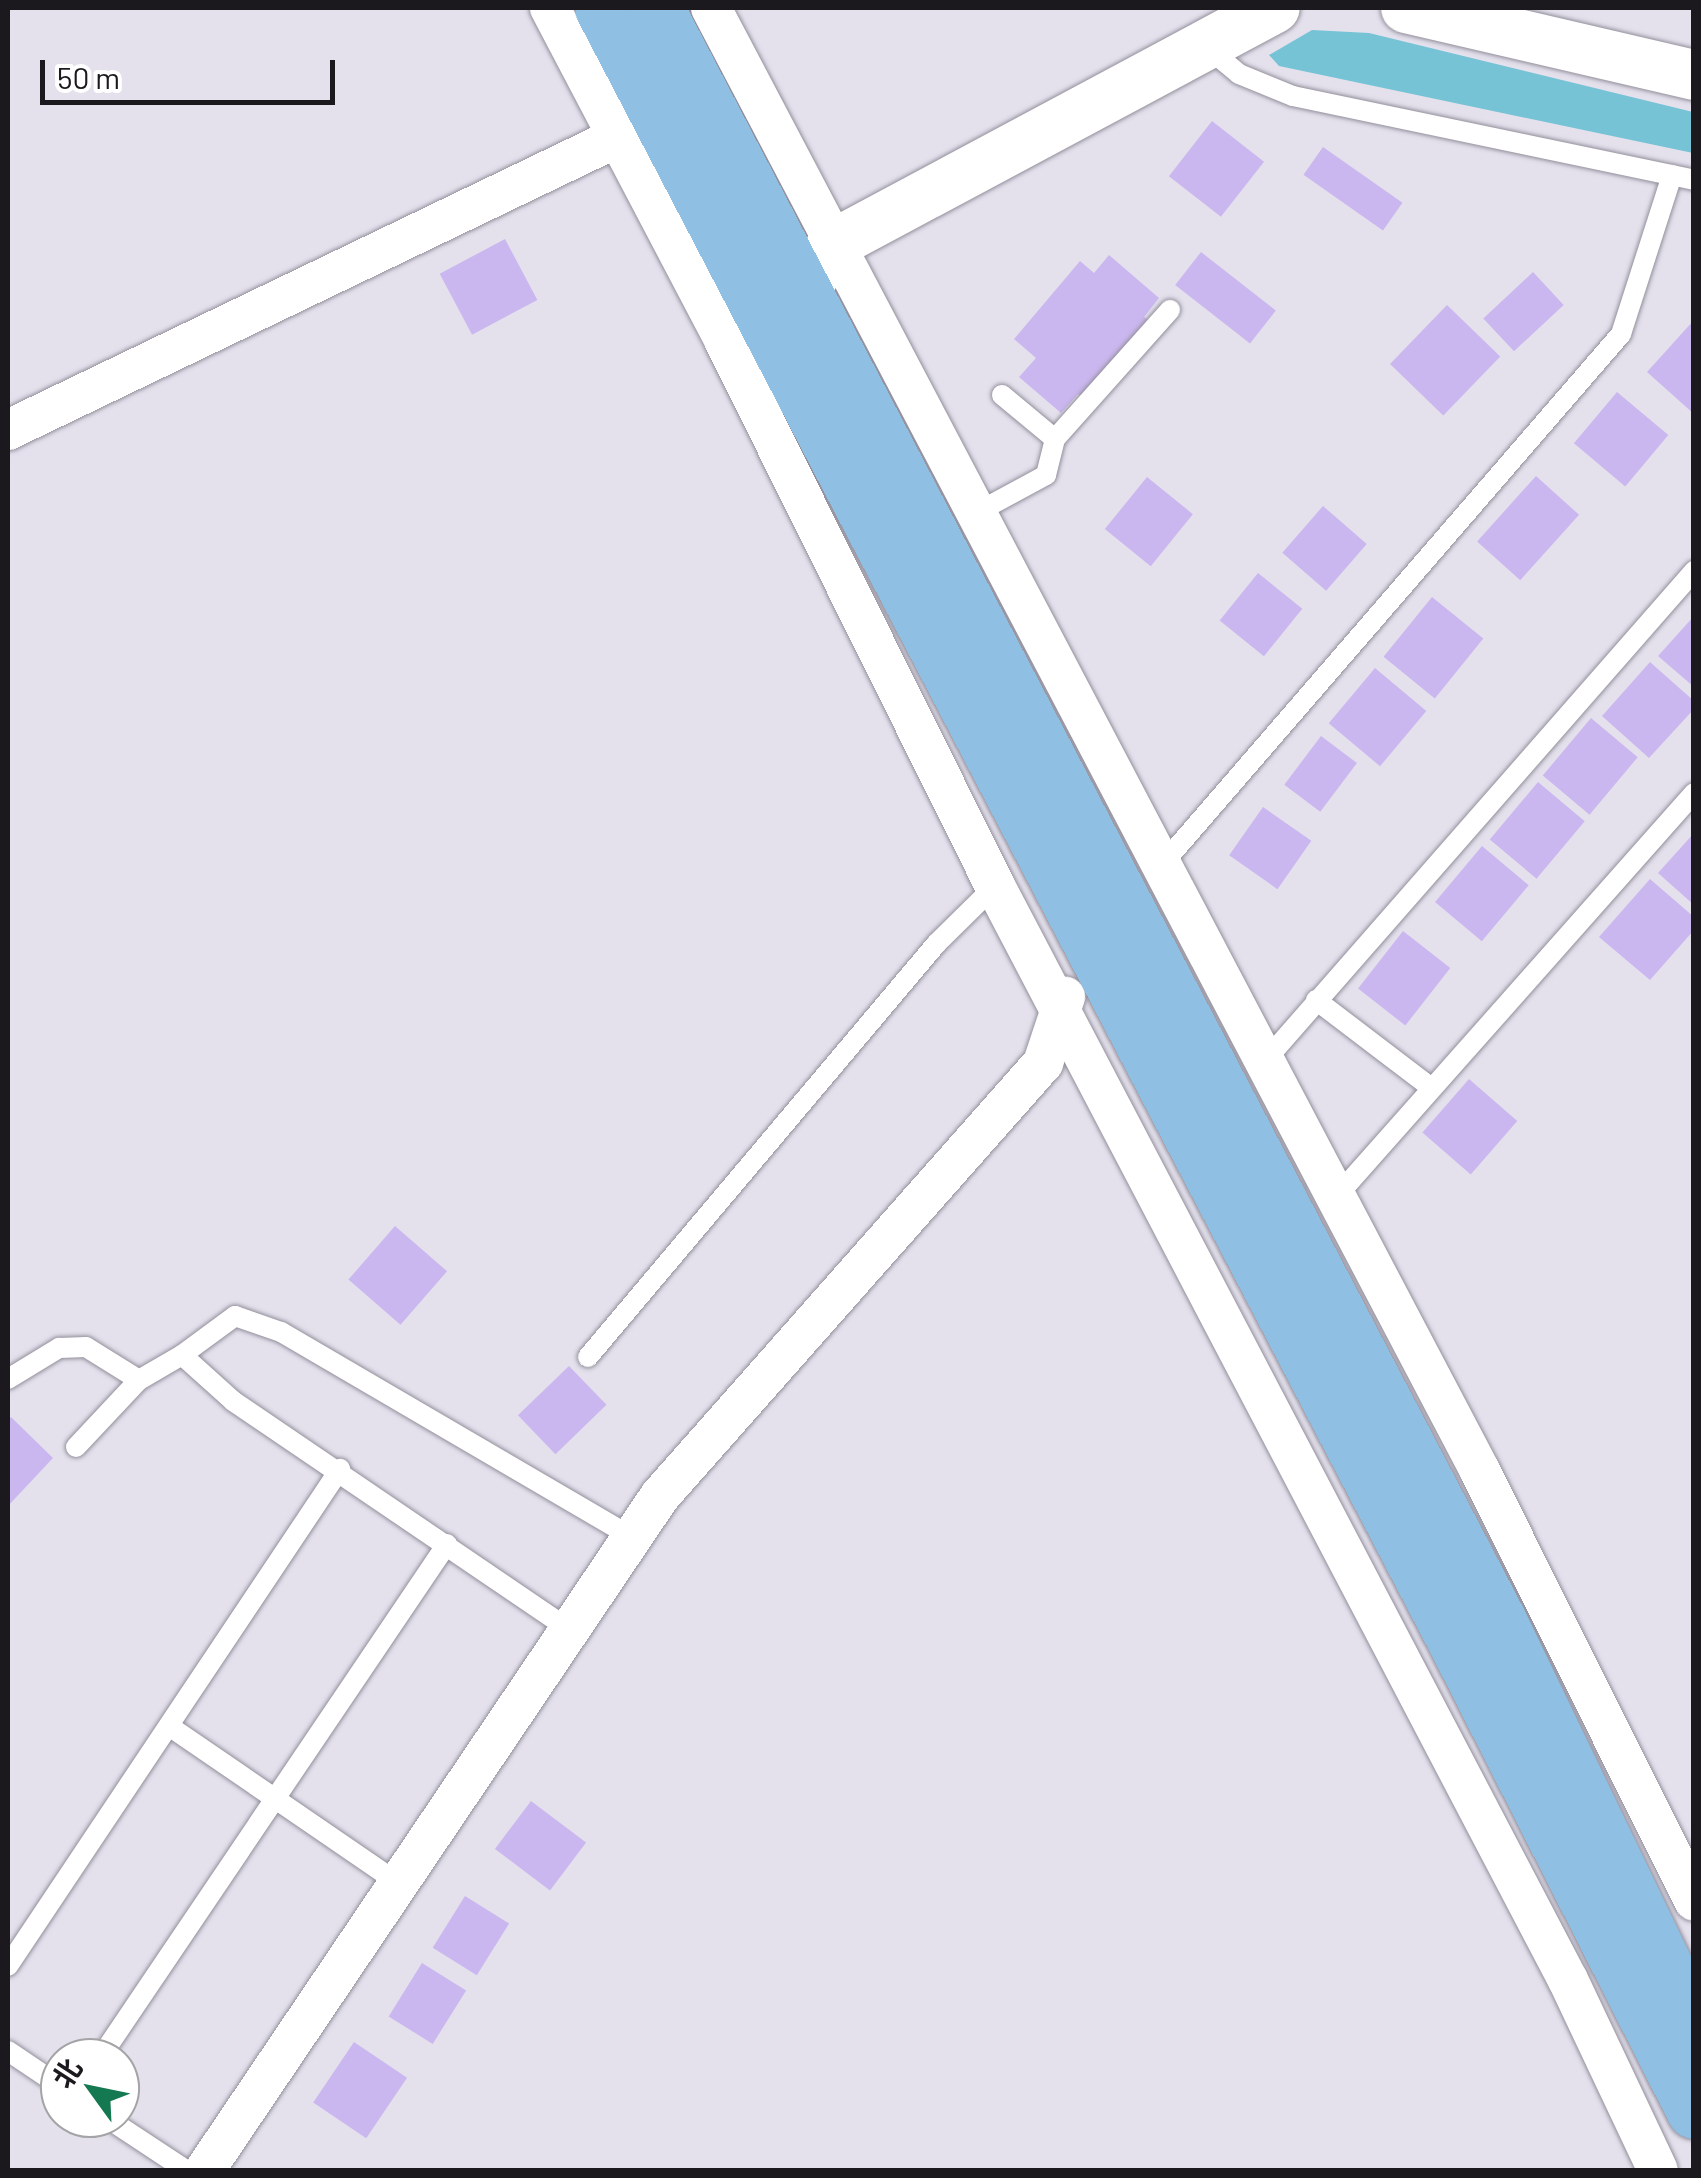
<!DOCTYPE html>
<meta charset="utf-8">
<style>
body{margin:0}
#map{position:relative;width:1701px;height:2178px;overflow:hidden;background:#e4e1ed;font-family:Barlow,"Noto Sans SC",sans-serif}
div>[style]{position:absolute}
.water>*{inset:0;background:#76c3d6}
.building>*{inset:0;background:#cbb7ef;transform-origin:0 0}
.roads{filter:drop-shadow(0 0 2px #928f9b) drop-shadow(0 0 2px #928f9b)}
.service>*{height:20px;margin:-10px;padding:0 10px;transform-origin:10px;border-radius:10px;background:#fff}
.minor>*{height:40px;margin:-20px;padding:0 20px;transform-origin:20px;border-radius:20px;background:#fff}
.tertiary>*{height:50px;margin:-25px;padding:0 25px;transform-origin:25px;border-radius:25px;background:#fff}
.primary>*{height:55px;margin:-27.5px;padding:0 27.5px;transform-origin:27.5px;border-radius:27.5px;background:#8fbfe2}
span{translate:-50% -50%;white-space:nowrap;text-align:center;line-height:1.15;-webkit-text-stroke:8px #fff;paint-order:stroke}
.frame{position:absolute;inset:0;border:10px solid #1b191e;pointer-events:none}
.north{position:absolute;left:40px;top:2038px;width:100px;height:100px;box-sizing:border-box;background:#fff;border:2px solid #a4a3a5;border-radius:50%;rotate:303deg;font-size:28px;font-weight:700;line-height:40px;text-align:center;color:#1b191e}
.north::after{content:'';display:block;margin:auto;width:35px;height:45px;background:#147850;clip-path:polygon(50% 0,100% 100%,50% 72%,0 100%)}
.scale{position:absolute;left:40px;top:60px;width:295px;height:45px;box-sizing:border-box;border:5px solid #1b191e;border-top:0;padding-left:12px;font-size:30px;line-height:35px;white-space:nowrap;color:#1b191e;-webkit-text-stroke:8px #fff;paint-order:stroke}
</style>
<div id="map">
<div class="water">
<div style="clip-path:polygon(1312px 30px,1369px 33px,1693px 112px,1693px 153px,1279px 66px,1269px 55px)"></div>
</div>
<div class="building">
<div style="left:1212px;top:121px;width:66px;height:70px;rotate:38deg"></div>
<div style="left:1323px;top:147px;width:97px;height:34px;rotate:35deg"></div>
<div style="left:505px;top:239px;width:69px;height:74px;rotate:62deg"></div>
<div style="left:1201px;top:252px;width:95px;height:42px;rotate:38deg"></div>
<div style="clip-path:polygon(1109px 255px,1159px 298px,1144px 317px,1151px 322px,1085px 400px,1078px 394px,1061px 413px,1019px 377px,1036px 358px,1014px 339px,1080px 261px,1094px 273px)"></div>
<div style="left:1533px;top:272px;width:45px;height:68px;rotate:47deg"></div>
<div style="left:1447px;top:305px;width:74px;height:82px;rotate:44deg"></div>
<div style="clip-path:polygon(1694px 320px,1694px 414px,1647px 372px)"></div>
<div style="left:1617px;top:392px;width:67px;height:67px;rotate:40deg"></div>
<div style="left:1536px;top:476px;width:58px;height:88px;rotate:42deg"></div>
<div style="left:1147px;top:477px;width:59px;height:67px;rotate:39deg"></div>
<div style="left:1323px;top:506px;width:58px;height:62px;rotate:41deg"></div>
<div style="left:1258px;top:573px;width:57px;height:61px;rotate:39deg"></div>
<div style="left:1432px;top:597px;width:66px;height:77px;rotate:39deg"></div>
<div style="clip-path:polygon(1694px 616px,1694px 687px,1658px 656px)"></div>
<div style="clip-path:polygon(1650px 662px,1694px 701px,1694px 709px,1649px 758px,1602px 716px)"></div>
<div style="left:1375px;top:668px;width:67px;height:72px;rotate:40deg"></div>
<div style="left:1591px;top:718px;width:61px;height:75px;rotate:40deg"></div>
<div style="left:1321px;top:736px;width:45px;height:61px;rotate:37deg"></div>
<div style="left:1538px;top:782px;width:61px;height:75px;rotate:40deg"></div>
<div style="left:1263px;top:807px;width:59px;height:59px;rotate:35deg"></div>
<div style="clip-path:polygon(1694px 833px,1694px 905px,1658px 873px)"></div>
<div style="left:1482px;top:846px;width:61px;height:73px;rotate:40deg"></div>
<div style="clip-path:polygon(1650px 879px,1694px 917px,1694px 930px,1650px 980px,1599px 937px)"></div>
<div style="left:1403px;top:931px;width:60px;height:73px;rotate:38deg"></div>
<div style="left:1469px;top:1079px;width:64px;height:71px;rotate:41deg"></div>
<div style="left:395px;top:1226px;width:69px;height:71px;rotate:41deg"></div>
<div style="left:569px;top:1366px;width:54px;height:71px;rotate:46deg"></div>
<div style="clip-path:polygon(11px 1417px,53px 1458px,8px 1506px,8px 1421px)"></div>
<div style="left:531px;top:1801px;width:69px;height:60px;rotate:37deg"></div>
<div style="left:465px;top:1896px;width:52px;height:61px;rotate:32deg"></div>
<div style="left:422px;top:1963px;width:52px;height:63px;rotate:32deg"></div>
<div style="left:354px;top:2042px;width:64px;height:73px;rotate:34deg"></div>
</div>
<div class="roads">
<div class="service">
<div style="left:1208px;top:48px;width:40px;rotate:40deg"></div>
<div style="left:1239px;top:74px;width:58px;rotate:22.2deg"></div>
<div style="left:1293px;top:96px;width:410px;rotate:11.8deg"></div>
<div style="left:1002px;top:395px;width:69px;rotate:39.7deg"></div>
<div style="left:974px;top:514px;width:82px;rotate:-28.4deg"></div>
<div style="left:1046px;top:475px;width:37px;rotate:-76deg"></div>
<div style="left:1055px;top:439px;width:173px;rotate:-48.3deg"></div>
<div style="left:1160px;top:867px;width:705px;rotate:-49.14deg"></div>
<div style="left:1621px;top:334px;width:167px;rotate:-72.2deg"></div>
<div style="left:1316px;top:1000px;width:143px;rotate:37.3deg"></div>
<div style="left:1264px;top:1062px;width:653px;rotate:-48.79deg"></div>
<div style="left:1336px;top:1197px;width:540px;rotate:-48.45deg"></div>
<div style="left:182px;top:1355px;width:66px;rotate:-36.3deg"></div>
<div style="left:235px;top:1316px;width:49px;rotate:19.2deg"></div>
<div style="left:281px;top:1332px;width:408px;rotate:30.3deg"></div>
<div style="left:588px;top:1357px;width:541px;rotate:-49.87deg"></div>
<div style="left:937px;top:943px;width:81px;rotate:-44.5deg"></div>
<div style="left:8px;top:1379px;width:60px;rotate:-31.3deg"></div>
<div style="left:59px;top:1348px;width:27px;rotate:-2deg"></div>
<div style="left:86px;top:1347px;width:62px;rotate:31.9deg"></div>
<div style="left:76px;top:1447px;width:92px;rotate:-46.8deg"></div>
<div style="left:139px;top:1380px;width:50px;rotate:-30.2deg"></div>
<div style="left:182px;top:1355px;width:69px;rotate:42deg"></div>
<div style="left:233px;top:1401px;width:410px;rotate:34.2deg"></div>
<div style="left:169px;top:1726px;width:280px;rotate:34.4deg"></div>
<div style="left:8px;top:1966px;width:598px;rotate:-56.26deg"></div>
<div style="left:8px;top:2051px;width:63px;rotate:33.9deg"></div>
<div style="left:100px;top:2058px;width:620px;rotate:-55.98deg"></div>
<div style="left:107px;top:2118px;width:95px;rotate:33.4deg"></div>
</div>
<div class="minor">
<div style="left:550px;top:8px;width:377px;rotate:62.3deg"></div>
<div style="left:725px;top:342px;width:607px;rotate:63.6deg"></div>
<div style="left:995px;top:886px;width:1235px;rotate:62.36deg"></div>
<div style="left:1568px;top:1980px;width:210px;rotate:64.7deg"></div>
<div style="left:711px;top:8px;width:1653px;rotate:62.27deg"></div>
<div style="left:1480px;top:1471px;width:480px;rotate:63.5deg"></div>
<div style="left:8px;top:430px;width:677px;rotate:-25.66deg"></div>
<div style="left:205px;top:2170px;width:813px;rotate:-55.98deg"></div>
<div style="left:660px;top:1496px;width:578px;rotate:-48.51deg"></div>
<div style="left:1043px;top:1063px;width:70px;rotate:-71.6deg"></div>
</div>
<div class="tertiary">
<div style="left:1406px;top:8px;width:296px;rotate:13.1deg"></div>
<div style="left:803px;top:294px;width:57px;rotate:-59.4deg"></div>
<div style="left:832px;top:245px;width:502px;rotate:-28.15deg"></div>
</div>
<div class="primary">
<div style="left:602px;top:8px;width:1836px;rotate:62.42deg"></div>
<div style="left:1452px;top:1635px;width:534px;rotate:63.05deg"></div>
<div style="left:656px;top:8px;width:1818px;rotate:62.41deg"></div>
<div style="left:1498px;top:1619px;width:453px;rotate:64.3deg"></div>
</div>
</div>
<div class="frame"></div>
<div class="north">北</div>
<div class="scale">50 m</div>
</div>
